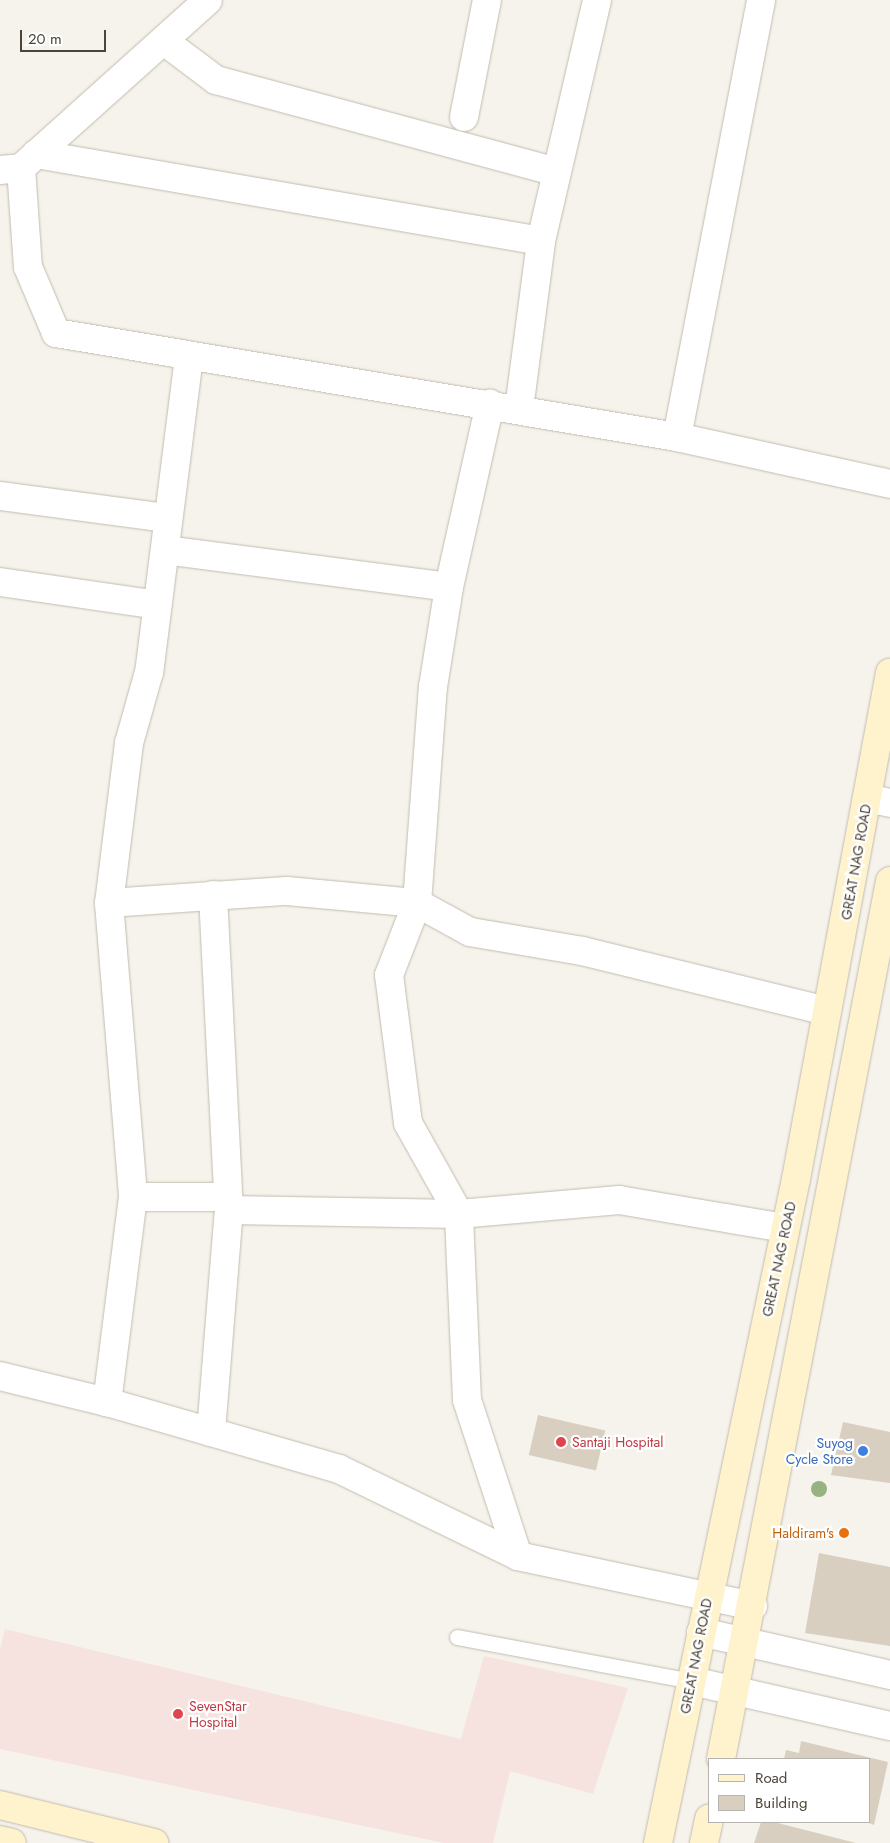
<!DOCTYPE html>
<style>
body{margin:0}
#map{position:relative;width:890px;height:1843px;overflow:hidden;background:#f6f3ec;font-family:Jost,sans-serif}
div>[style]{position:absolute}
.medical>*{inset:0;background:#f6e3e0}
.building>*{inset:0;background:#d8cfc1;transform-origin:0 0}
.roads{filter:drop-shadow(0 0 1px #c2bbae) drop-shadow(0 0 1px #c2bbae)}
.lane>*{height:15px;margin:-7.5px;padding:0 7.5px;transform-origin:7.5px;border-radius:7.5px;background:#fff}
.street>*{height:28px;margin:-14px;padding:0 14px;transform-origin:14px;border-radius:14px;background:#fff}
.secondary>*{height:28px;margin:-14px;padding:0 14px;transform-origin:14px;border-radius:14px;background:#fff3cd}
.trees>*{width:16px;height:16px;margin:-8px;border-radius:50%;background:#97b381}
.dots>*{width:14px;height:14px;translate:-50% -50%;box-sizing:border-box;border:2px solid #fff;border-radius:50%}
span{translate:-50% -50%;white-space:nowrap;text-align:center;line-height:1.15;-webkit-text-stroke:4.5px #fff;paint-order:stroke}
.street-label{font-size:14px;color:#4b4439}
.health-label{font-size:14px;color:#be3a42}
.left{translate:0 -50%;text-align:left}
.shop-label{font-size:14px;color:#366cbe}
.right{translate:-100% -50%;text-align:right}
.food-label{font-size:14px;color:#c56008}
.legend{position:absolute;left:708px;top:1758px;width:162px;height:65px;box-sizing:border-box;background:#fff;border:1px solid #b7b4b0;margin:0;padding:6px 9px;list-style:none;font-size:15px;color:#4b4439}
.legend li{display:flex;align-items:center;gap:10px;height:25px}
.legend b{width:25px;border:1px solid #b7b4b0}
.scale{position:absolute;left:20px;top:30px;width:86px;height:22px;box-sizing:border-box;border:2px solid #4b4439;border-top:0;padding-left:6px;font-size:15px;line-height:18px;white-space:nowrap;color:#4b4439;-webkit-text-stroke:4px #fff;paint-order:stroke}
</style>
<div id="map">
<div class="medical">
<div style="clip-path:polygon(5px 1629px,461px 1739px,484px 1656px,628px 1688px,593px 1794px,510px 1771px,493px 1843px,444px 1843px,0 1749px,0 1650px)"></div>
</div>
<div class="building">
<div style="left:538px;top:1415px;width:69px;height:41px;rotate:13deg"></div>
<div style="clip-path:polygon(843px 1422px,890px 1432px,890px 1483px,831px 1475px)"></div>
<div style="clip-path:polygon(819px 1553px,890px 1567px,890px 1646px,805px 1633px)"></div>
<div style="clip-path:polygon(801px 1741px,888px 1762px,874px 1825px,869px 1823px,869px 1759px,784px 1759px,786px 1750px,799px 1753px)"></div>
<div style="clip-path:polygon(761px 1822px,774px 1822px,856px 1843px,754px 1843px)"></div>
</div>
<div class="roads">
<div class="lane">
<div style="left:457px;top:1637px;width:239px;rotate:10.6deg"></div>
</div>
<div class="street">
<div style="left:164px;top:41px;width:65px;rotate:36.9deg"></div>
<div style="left:216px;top:80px;width:353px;rotate:15.1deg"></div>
<div style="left:464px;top:117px;width:119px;rotate:-78.9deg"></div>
<div style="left:36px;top:154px;width:512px;rotate:9.77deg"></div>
<div style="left:21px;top:168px;width:99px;rotate:86deg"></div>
<div style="left:28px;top:267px;width:72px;rotate:67deg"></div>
<div style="left:56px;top:333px;width:630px;rotate:9.51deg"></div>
<div style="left:677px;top:437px;width:218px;rotate:12.4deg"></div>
<div style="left:0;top:170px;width:21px;rotate:-5deg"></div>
<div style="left:21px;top:168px;width:251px;rotate:-41.9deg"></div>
<div style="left:189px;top:357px;width:318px;rotate:97.2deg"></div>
<div style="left:149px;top:672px;width:74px;rotate:105.7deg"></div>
<div style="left:129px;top:743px;width:161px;rotate:97.1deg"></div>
<div style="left:109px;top:903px;width:178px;rotate:-3.9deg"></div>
<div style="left:287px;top:891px;width:131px;rotate:5.3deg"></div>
<div style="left:417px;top:903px;width:217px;rotate:-85.8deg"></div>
<div style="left:433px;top:687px;width:101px;rotate:-80.9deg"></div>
<div style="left:449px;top:587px;width:188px;rotate:-77.4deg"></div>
<div style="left:519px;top:409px;width:169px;rotate:-82.5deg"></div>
<div style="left:541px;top:241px;width:247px;rotate:-76.9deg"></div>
<div style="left:677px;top:437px;width:445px;rotate:-79.1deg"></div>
<div style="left:0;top:496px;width:168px;rotate:7.5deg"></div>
<div style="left:165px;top:550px;width:286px;rotate:7.4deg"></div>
<div style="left:0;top:582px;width:159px;rotate:8.3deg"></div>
<div style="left:867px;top:798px;width:24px;rotate:12deg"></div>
<div style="left:213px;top:895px;width:315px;rotate:87.1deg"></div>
<div style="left:229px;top:1210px;width:230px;rotate:1deg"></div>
<div style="left:459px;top:1214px;width:161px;rotate:-5deg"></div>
<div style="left:619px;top:1200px;width:168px;rotate:9.6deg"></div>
<div style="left:109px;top:903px;width:295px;rotate:85.3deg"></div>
<div style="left:133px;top:1197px;width:95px"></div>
<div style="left:133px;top:1197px;width:207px;rotate:97.2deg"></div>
<div style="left:107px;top:1402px;width:241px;rotate:16.1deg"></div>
<div style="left:339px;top:1469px;width:199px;rotate:25.9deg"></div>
<div style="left:0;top:1376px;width:110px;rotate:13.7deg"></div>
<div style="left:211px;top:1432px;width:223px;rotate:-85.4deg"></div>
<div style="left:753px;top:1606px;width:240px;rotate:-168deg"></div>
<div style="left:518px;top:1556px;width:164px;rotate:-108.1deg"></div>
<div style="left:467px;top:1400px;width:186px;rotate:-92.5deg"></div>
<div style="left:459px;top:1214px;width:104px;rotate:-119.3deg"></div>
<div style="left:408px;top:1123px;width:149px;rotate:-97.3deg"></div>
<div style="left:389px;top:975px;width:77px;rotate:-68.7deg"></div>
<div style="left:417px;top:903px;width:60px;rotate:28.7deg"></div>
<div style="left:470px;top:932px;width:114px;rotate:9.6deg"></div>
<div style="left:582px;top:951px;width:252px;rotate:13.8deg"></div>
<div style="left:701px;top:1632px;width:194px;rotate:12.8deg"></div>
<div style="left:692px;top:1681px;width:203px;rotate:12.8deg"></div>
</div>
<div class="secondary">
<div style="left:721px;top:1759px;width:894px;rotate:-79.1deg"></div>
<div style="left:0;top:1805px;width:159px;rotate:13.9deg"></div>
<div style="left:0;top:1840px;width:12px;rotate:14deg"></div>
<div style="left:658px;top:1843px;width:678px;rotate:-78.26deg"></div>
<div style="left:796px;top:1179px;width:515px;rotate:-79.48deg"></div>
<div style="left:704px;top:1843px;width:25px;rotate:-78deg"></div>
</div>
</div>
<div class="trees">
<div style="left:819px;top:1489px"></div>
</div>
<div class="dots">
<div style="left:561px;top:1442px;background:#e0444e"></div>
<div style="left:863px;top:1451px;background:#3f7fe0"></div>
<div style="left:844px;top:1533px;background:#e8710a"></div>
<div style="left:178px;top:1714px;background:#e0444e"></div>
</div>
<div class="street-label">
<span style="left:856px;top:862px;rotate:-80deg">GREAT NAG ROAD</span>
<span style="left:779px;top:1259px;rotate:-78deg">GREAT NAG ROAD</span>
<span style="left:696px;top:1656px;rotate:-79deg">GREAT NAG ROAD</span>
</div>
<div class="health-label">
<span class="left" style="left:572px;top:1442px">Santaji Hospital</span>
<span class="left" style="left:189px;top:1714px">SevenStar<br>Hospital</span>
</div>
<div class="shop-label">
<span class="right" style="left:853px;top:1451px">Suyog<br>Cycle Store</span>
</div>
<div class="food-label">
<span class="right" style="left:834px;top:1533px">Haldiram's</span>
</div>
<ul class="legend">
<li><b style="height:6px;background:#fff3cd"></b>Road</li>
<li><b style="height:14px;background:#d8cfc1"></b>Building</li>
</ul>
<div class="scale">20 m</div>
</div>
